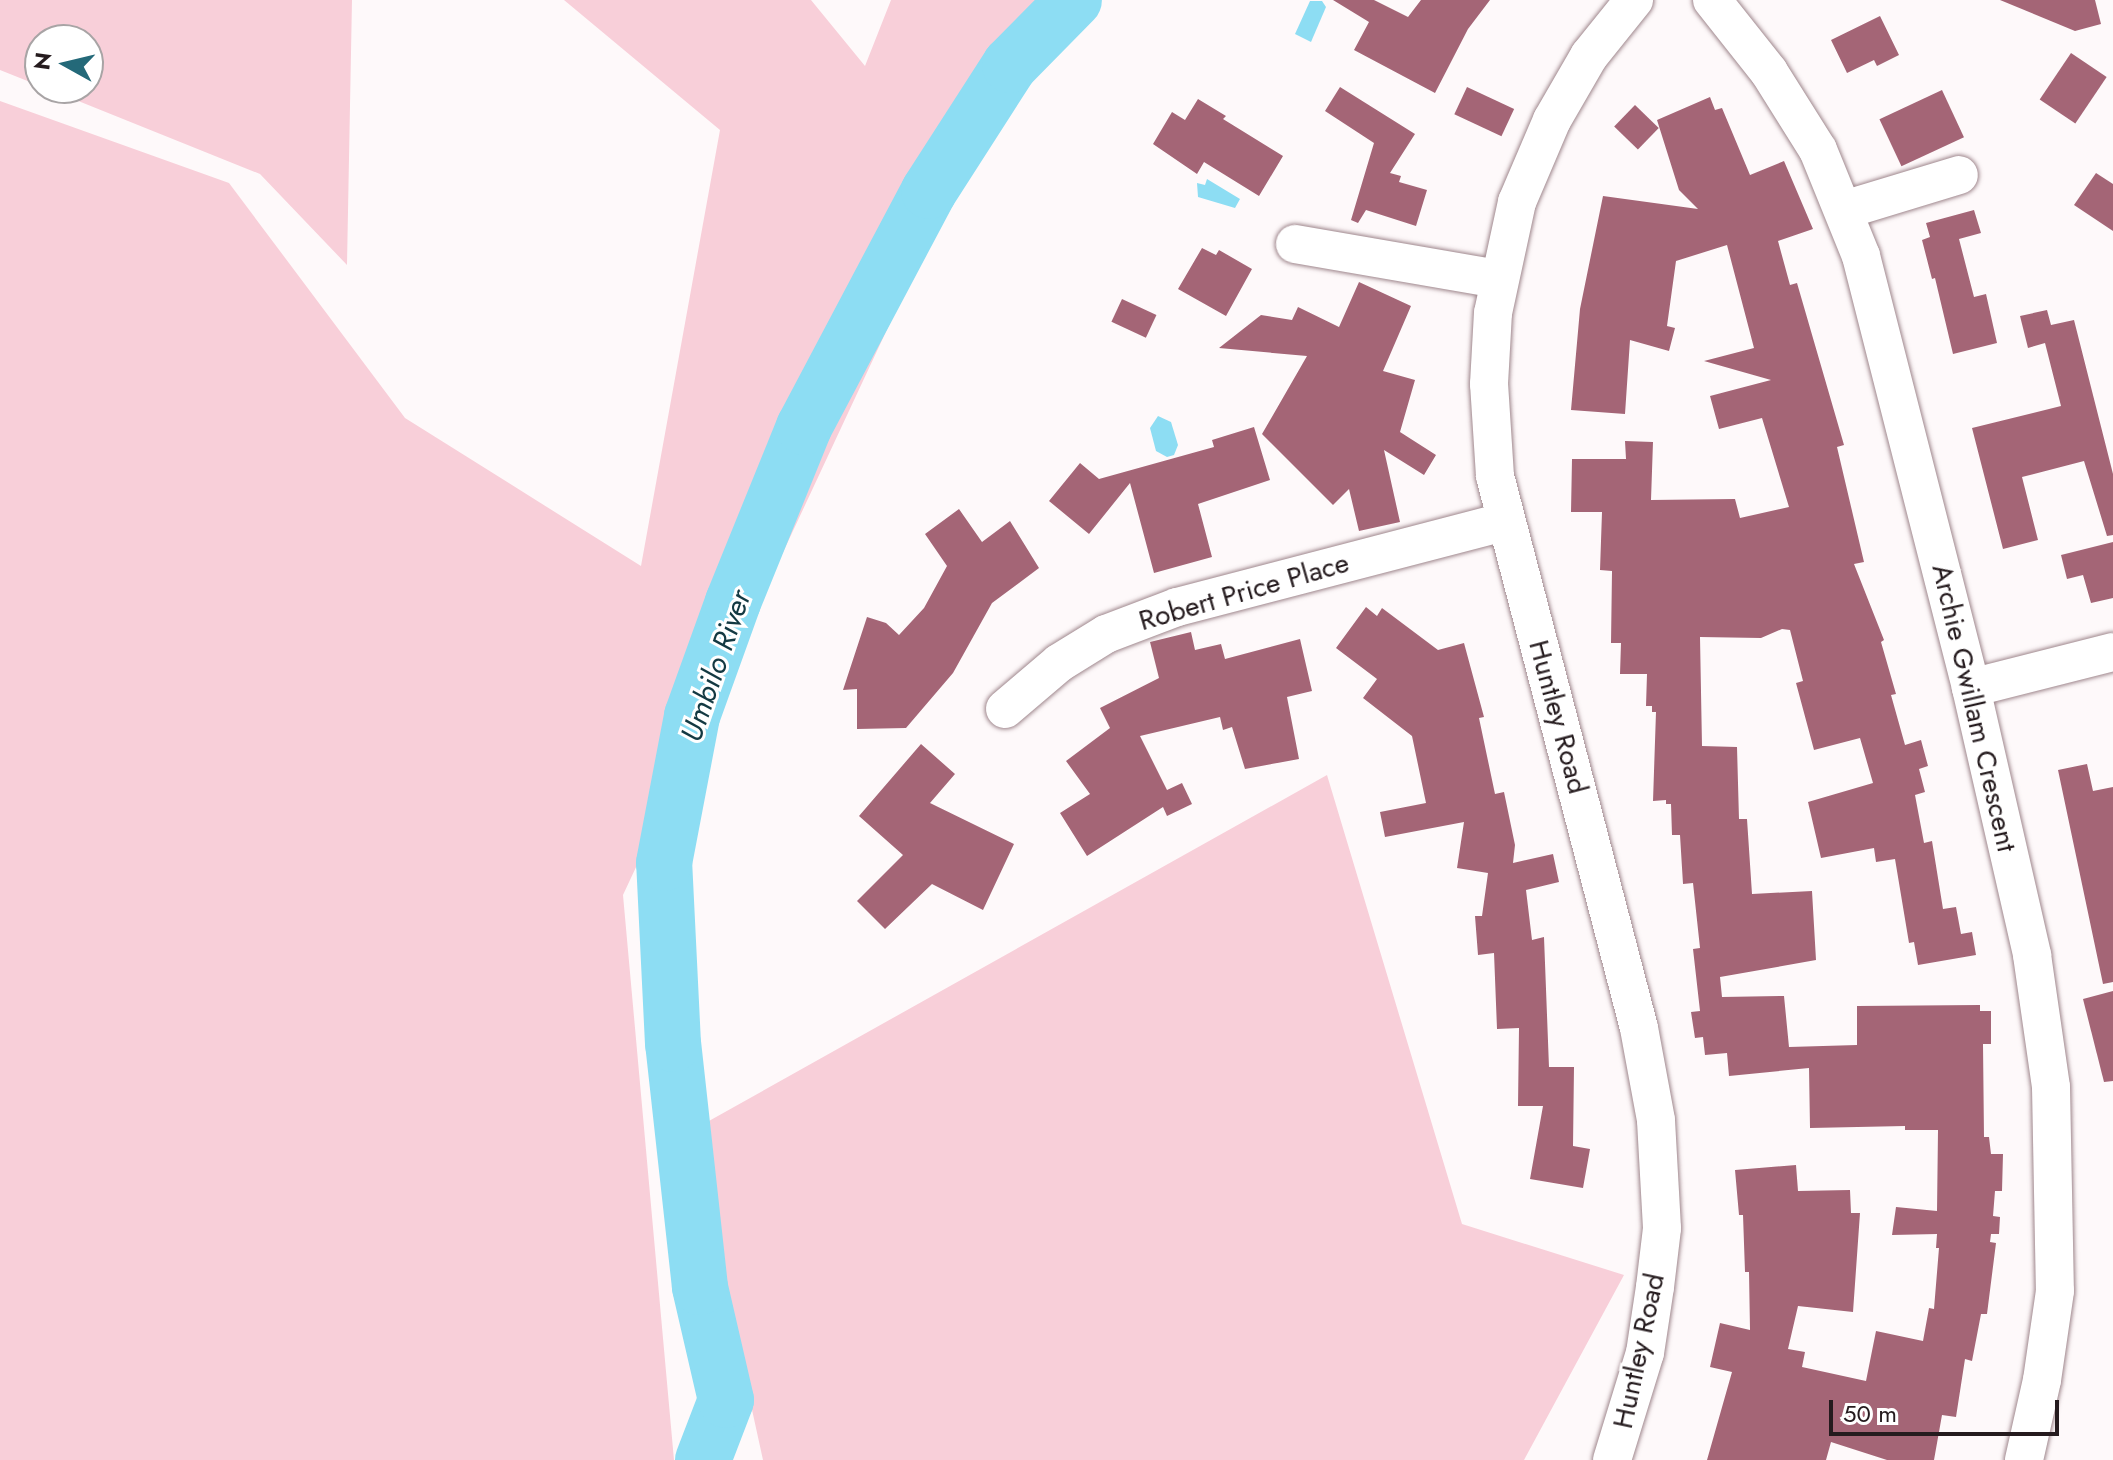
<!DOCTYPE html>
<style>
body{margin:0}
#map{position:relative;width:2113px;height:1460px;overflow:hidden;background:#fef9fa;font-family:Jost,sans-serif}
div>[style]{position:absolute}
.green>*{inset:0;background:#f8cfd9}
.water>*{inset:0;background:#8dddf3}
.river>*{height:56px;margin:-28px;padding:0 28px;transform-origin:28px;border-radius:28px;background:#8dddf3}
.building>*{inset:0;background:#a46576;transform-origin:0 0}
.roads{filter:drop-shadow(0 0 2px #9f878d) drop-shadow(0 0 2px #9f878d)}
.minor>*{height:38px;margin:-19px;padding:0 19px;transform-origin:19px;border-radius:19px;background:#fff}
span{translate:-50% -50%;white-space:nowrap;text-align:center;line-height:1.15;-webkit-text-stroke:6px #fff;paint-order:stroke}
.street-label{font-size:28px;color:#251b1e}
.water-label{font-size:30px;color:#133942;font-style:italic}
.north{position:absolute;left:24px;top:24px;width:80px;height:80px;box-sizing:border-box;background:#fff;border:2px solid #a8a4a5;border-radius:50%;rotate:278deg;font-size:22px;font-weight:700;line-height:32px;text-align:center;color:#251b1e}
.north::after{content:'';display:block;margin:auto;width:28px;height:36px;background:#246979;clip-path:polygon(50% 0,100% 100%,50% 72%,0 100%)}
.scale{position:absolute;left:1829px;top:1400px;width:230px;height:36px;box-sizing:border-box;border:4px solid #251b1e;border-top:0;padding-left:10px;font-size:24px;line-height:28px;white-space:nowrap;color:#251b1e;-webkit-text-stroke:6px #fff;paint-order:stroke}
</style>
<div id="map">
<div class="green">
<div style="clip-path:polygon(0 0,352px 0,347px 265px,260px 174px,46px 88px,88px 88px,88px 40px,40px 40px,40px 86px,0 70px)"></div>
<div style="clip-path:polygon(564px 0,811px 0,865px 66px,891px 0,1082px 0,982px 126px,623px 895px,674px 1460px,0 1460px,0 101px,229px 183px,405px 418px,641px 566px,720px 130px)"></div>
<div style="clip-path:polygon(1327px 775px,1462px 1224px,1624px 1275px,1524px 1460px,763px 1460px,691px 1131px)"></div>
</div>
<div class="water">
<div style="clip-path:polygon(1310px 1px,1322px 1px,1326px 7px,1311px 42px,1295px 34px)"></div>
<div style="clip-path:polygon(1207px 179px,1240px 199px,1235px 208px,1198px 197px,1197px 183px,1205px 185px)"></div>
<div style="clip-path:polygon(1158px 416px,1171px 422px,1178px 445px,1174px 455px,1167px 457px,1156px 451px,1150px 428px)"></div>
</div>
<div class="river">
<div style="left:703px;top:1460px;width:64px;rotate:-69deg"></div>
<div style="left:726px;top:1400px;width:116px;rotate:-103deg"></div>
<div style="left:700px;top:1287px;width:244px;rotate:-96.3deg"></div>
<div style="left:673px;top:1044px;width:181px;rotate:-92.8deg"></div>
<div style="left:664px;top:863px;width:150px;rotate:-79.2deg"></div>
<div style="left:692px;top:716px;width:121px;rotate:-70.2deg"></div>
<div style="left:733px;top:602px;width:189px;rotate:-67.9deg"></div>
<div style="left:804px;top:427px;width:267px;rotate:-62.1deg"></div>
<div style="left:929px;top:191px;width:150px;rotate:-57.3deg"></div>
<div style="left:1010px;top:65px;width:91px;rotate:-45.4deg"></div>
</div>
<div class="building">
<div style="clip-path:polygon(1333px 0,1374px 0,1408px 17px,1421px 0,1490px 0,1468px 29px,1435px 93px,1354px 50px,1369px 22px)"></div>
<div style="clip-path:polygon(2000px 0,2095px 0,2101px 24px,2075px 31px)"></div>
<div style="clip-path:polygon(1880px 16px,1899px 55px,1877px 66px,1874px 60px,1847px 73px,1831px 40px)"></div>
<div style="left:2071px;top:53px;width:43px;height:56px;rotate:34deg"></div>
<div style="clip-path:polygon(1340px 87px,1415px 134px,1390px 173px,1401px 176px,1399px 182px,1427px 190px,1416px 226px,1366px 210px,1358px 223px,1351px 220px,1374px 143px,1325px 111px)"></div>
<div style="left:1467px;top:87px;width:52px;height:30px;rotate:25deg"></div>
<div style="left:1942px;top:90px;width:52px;height:69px;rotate:65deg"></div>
<div style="clip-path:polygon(1710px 97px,1715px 110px,1722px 108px,1750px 175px,1784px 161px,1813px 229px,1778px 241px,1790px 285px,1797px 283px,1844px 445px,1837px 447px,1864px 562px,1854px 564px,1884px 640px,1881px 642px,1896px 694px,1891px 695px,1905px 745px,1921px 740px,1928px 766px,1919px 769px,1925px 792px,1915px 795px,1924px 843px,1932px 841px,1943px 909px,1956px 907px,1961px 934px,1972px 932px,1976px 955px,1918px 965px,1914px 942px,1909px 943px,1895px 859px,1876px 862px,1874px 848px,1821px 858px,1808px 802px,1873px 783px,1860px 738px,1814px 750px,1796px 683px,1803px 681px,1790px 630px,1782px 629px,1761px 638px,1700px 637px,1702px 746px,1737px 747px,1739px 819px,1747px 819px,1752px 894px,1812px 891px,1816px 960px,1720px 977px,1722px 997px,1784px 996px,1789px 1047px,1857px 1045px,1857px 1006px,1980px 1005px,1980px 1011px,1991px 1011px,1991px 1044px,1983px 1044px,1984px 1137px,1989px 1137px,1991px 1154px,2003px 1154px,2002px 1191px,1995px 1191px,1993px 1216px,2000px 1217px,1999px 1234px,1991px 1234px,1990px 1242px,1996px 1243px,1987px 1314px,1981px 1314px,1972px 1361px,1965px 1359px,1956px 1417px,1942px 1415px,1934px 1460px,1887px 1460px,1831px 1442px,1826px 1460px,1707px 1460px,1732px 1372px,1710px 1367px,1720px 1323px,1750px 1330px,1749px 1272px,1745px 1272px,1743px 1215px,1739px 1215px,1735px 1170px,1796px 1165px,1798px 1191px,1850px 1190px,1851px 1213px,1860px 1213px,1853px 1312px,1798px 1306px,1788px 1349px,1805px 1352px,1802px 1367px,1866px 1381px,1876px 1331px,1923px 1341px,1929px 1308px,1934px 1309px,1939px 1248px,1936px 1248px,1937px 1234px,1892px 1235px,1896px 1207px,1937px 1211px,1938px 1130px,1905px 1130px,1905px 1126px,1810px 1128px,1809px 1068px,1729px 1076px,1727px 1053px,1705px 1055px,1703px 1037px,1695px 1038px,1691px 1012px,1700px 1011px,1693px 949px,1700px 948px,1693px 883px,1683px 884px,1680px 835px,1672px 835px,1671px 804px,1666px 804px,1666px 800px,1653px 801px,1656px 712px,1652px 712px,1652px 706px,1646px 706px,1647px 674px,1620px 674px,1621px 643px,1611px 643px,1612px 571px,1600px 570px,1602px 512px,1571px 512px,1572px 459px,1626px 459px,1625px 441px,1653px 442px,1651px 500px,1735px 499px,1740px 518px,1789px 507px,1762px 418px,1719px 429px,1710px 396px,1771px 380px,1704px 361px,1754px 348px,1727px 245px,1676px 261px,1667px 326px,1675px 328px,1669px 351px,1630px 340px,1625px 414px,1571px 410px,1580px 309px,1603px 196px,1698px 209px,1679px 190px,1657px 120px)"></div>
<div style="clip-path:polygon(1198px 99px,1226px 116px,1223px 119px,1283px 156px,1259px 196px,1204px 162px,1197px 174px,1153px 144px,1172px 112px,1185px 120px)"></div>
<div style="left:1635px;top:105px;width:33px;height:30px;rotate:44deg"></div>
<div style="clip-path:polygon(2096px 173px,2113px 184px,2113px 231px,2074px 205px)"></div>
<div style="clip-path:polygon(1974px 210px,1981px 233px,1959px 239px,1974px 297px,1986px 294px,1997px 343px,1953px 354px,1935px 278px,1932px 279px,1922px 240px,1930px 237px,1926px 223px)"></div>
<div style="clip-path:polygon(1202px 248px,1216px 255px,1219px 250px,1252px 269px,1226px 316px,1178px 289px)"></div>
<div style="clip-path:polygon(1359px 282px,1411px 306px,1383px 371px,1415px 380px,1400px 432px,1436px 455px,1424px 475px,1384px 450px,1400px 522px,1359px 531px,1349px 489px,1333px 505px,1262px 434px,1307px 356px,1219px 348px,1261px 315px,1292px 320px,1298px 307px,1339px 327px)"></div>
<div style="left:1122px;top:299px;width:38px;height:25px;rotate:25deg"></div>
<div style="clip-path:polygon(2047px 310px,2051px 325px,2074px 320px,2113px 474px,2113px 535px,2107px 536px,2084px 461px,2022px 477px,2038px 540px,2003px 549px,1972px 428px,2061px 406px,2045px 343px,2028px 348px,2020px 316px)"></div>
<div style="clip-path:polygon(1254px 427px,1270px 480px,1198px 504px,1212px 557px,1154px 573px,1130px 483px,1089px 534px,1049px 501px,1080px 463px,1099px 479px,1214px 447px,1212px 440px)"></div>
<div style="clip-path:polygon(959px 509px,982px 542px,1010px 521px,1039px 568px,992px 603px,953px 673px,906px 728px,857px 729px,857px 689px,843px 690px,867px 617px,886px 623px,899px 635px,924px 608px,947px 566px,925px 534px)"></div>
<div style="clip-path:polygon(2113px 542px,2113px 598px,2091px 603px,2083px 575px,2067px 579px,2061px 555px)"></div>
<div style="clip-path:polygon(1366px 607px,1377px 616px,1382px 608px,1438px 650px,1464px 643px,1484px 717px,1479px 718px,1495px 794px,1504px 792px,1515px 845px,1513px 863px,1553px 854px,1559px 882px,1526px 890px,1532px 940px,1544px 937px,1549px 1067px,1574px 1067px,1573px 1146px,1590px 1149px,1583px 1188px,1530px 1179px,1543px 1106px,1518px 1106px,1519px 1028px,1497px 1029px,1494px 953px,1478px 955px,1475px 916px,1482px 916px,1488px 873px,1457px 868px,1464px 822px,1385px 837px,1380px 812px,1426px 803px,1412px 736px,1363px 698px,1377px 679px,1336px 648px)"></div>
<div style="clip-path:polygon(1191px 632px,1195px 650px,1221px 644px,1225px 659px,1300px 639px,1312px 691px,1287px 697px,1299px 759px,1245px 769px,1232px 727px,1223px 730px,1220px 717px,1140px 736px,1167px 790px,1182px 783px,1192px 804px,1167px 816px,1163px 807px,1087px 856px,1060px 813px,1090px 794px,1066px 761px,1110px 728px,1100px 708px,1159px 678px,1150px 642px)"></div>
<div style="clip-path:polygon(921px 744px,955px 774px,930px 803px,1014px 844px,983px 910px,932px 884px,885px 929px,857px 901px,903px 855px,859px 816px)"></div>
<div style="clip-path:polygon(2087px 764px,2093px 791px,2113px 787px,2113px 982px,2103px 984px,2058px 770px)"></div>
<div style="clip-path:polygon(2113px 991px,2113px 1081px,2104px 1082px,2083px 999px)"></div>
</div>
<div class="roads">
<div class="minor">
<div style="left:1712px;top:0;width:92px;rotate:51.6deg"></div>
<div style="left:1769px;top:72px;width:92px;rotate:57.9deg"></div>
<div style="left:1818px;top:150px;width:114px;rotate:67.9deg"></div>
<div style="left:1861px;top:256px;width:446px;rotate:75.7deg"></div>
<div style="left:1971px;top:688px;width:274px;rotate:77.1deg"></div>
<div style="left:2032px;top:955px;width:133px;rotate:81.8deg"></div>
<div style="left:2051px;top:1087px;width:204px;rotate:88.9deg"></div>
<div style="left:2055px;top:1291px;width:90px;rotate:98.3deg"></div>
<div style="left:2042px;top:1380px;width:82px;rotate:102.7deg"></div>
<div style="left:1844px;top:210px;width:120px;rotate:-16.9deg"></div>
<div style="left:1295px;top:244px;width:206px;rotate:9.8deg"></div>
<div style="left:1971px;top:688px;width:146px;rotate:-14.2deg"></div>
<div style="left:1005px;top:709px;width:71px;rotate:-40.4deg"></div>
<div style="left:1059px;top:663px;width:55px;rotate:-31.7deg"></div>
<div style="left:1106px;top:634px;width:76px;rotate:-20.8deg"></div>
<div style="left:1177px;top:607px;width:340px;rotate:-14.6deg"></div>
<div style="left:1612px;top:1460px;width:112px;rotate:-72.9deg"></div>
<div style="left:1645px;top:1353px;width:67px;rotate:-81.4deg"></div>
<div style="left:1655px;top:1287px;width:59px;rotate:-83.2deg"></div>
<div style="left:1662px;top:1228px;width:108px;rotate:-93.2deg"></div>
<div style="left:1656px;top:1120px;width:94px;rotate:-100.5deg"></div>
<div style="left:1639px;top:1028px;width:570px;rotate:-104.62deg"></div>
<div style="left:1495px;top:476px;width:92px;rotate:-93.7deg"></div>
<div style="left:1489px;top:384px;width:71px;rotate:-86.8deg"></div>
<div style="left:1493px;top:313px;width:114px;rotate:-77.8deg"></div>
<div style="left:1517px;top:202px;width:89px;rotate:-66.9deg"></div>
<div style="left:1552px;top:120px;width:74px;rotate:-60deg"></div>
<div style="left:1589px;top:56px;width:72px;rotate:-51.2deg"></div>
</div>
</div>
<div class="street-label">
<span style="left:1244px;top:592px;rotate:-16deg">Robert Price Place</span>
<span style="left:1974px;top:708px;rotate:77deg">Archie Gwillam Crescent</span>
<span style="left:1558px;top:717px;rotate:75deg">Huntley Road</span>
<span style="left:1639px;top:1351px;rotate:-78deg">Huntley Road</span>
</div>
<div class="water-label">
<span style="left:716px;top:666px;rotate:-71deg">Umbilo River</span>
</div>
<div class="north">N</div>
<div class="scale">50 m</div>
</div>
